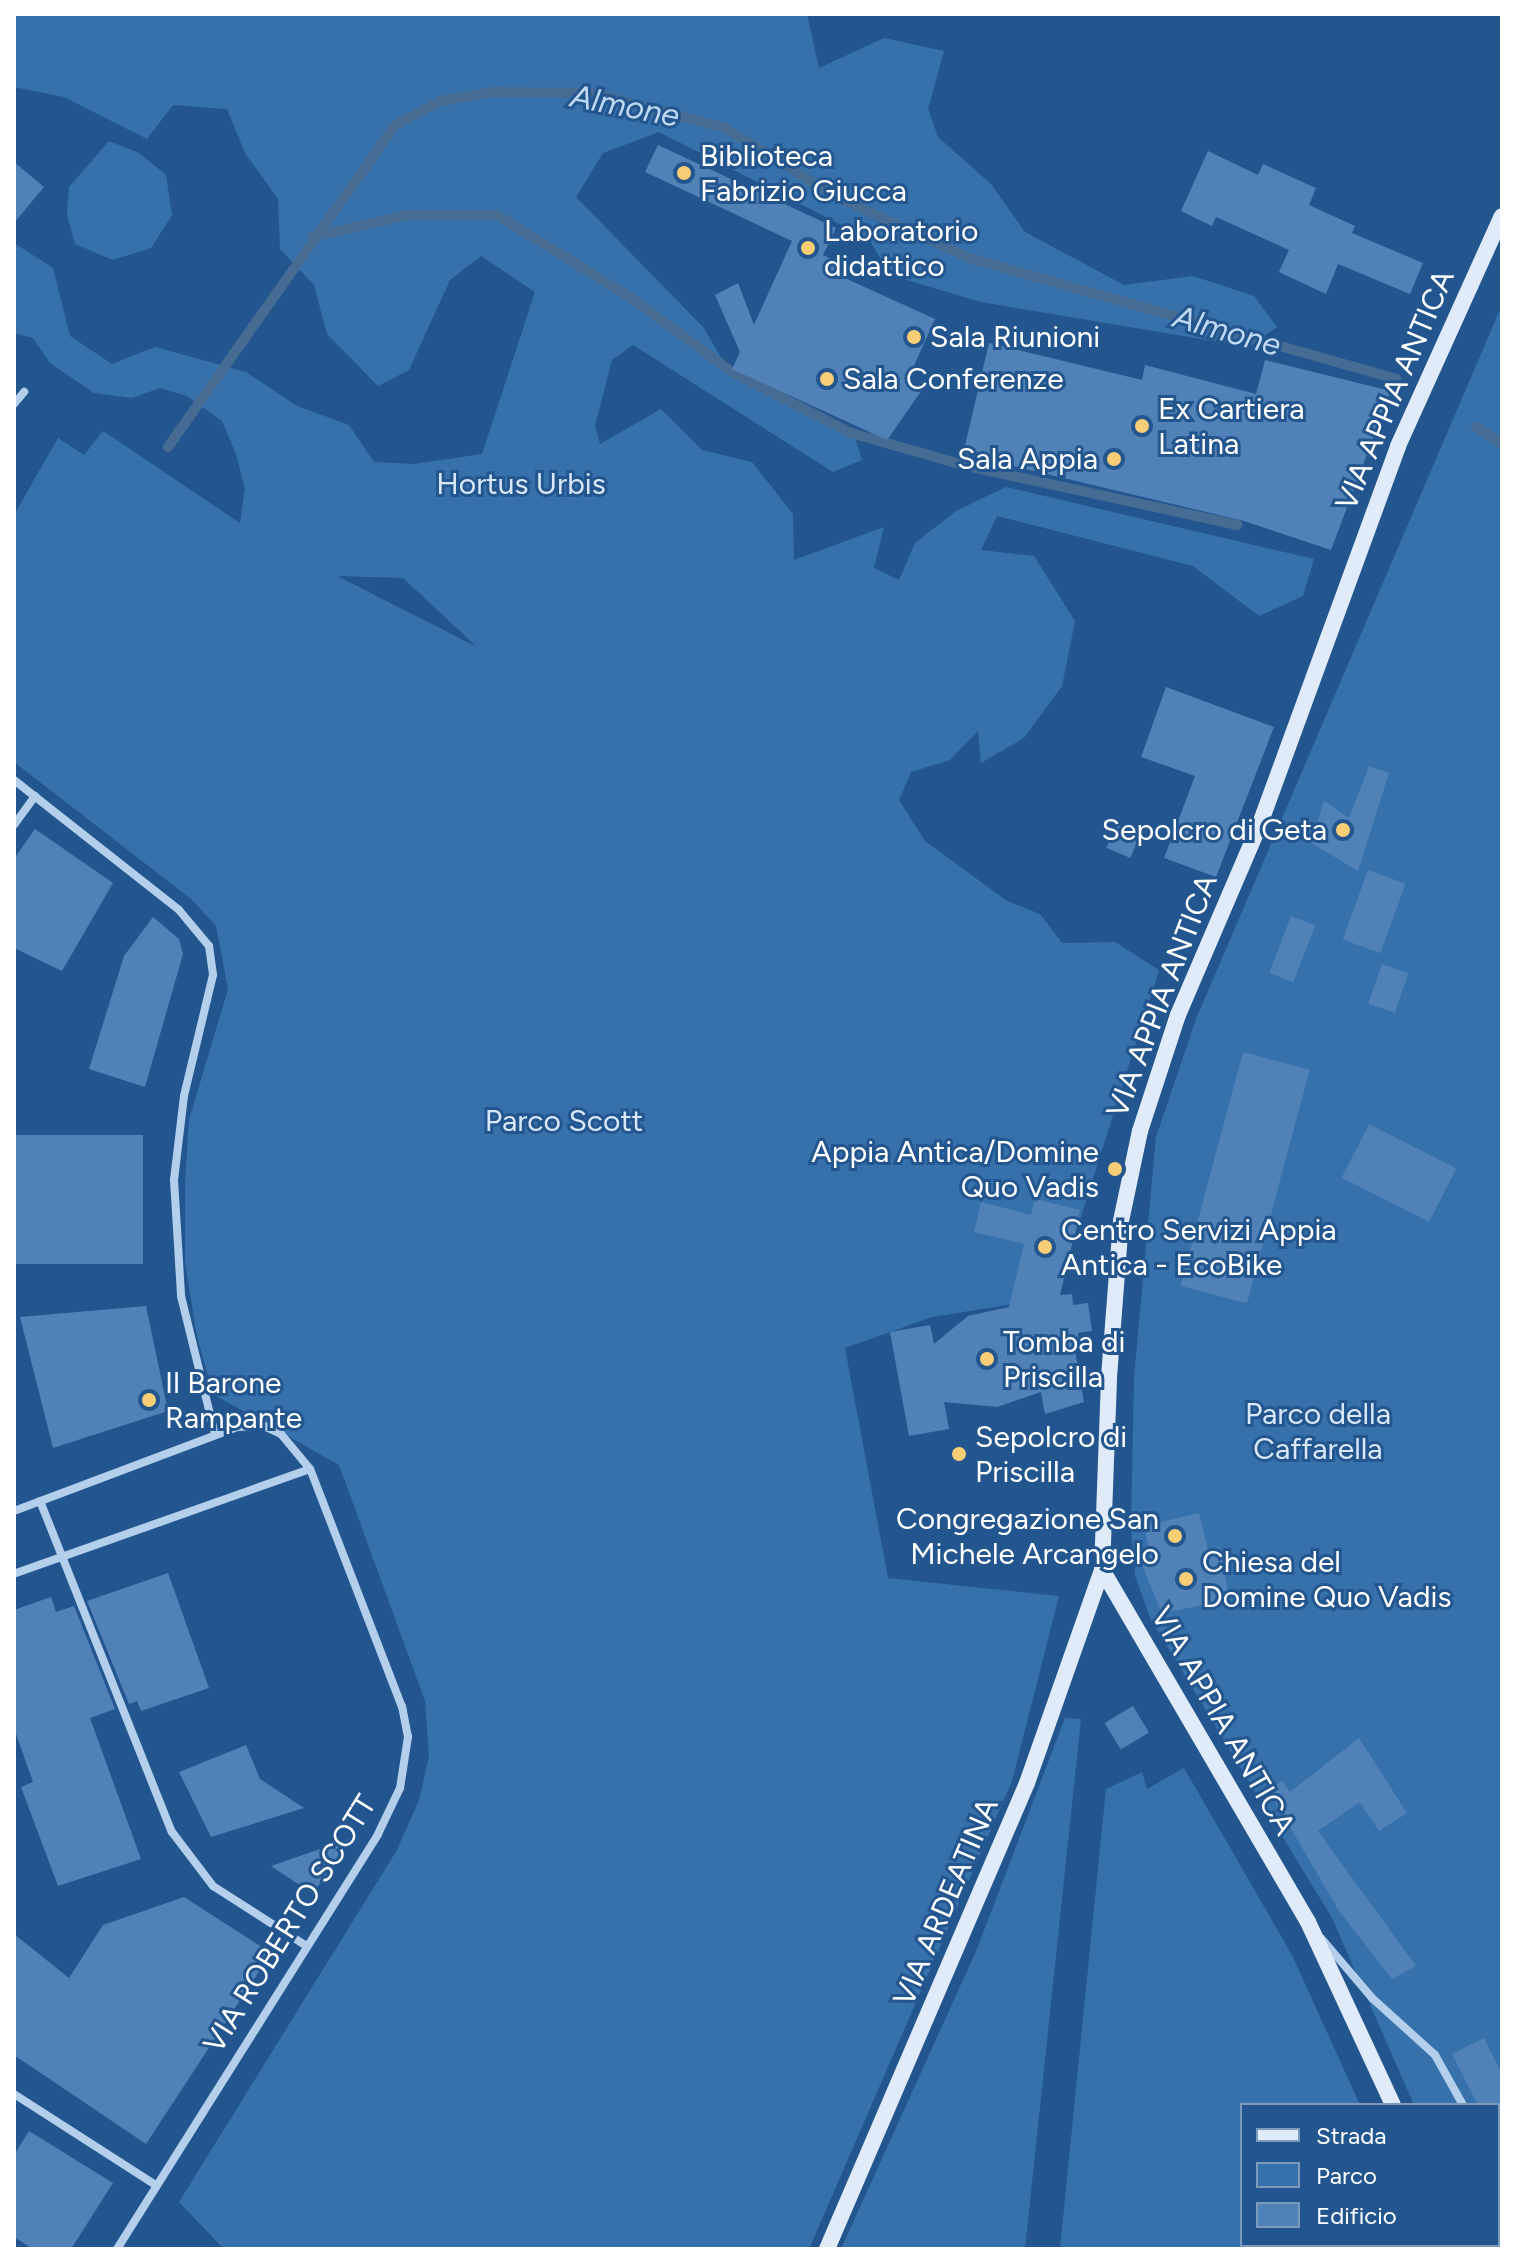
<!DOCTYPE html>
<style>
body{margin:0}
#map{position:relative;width:1516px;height:2263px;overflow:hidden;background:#23568f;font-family:Figtree,sans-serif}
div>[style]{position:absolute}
.green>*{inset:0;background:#3771ab}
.stream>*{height:10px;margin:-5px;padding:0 5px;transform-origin:5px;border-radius:5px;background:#476c93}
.building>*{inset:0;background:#5082b7;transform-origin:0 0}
.street>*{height:8px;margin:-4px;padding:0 4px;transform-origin:4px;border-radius:4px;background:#b3cfec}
.secondary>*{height:16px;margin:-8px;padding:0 8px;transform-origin:8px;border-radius:8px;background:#dfebf9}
.dots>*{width:22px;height:22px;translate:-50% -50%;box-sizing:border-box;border:4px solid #23568f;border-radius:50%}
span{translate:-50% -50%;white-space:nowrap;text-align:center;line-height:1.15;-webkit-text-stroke:6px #23568f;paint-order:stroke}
.poi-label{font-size:30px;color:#fff}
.left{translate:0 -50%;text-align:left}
.right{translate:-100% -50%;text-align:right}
.street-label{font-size:30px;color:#fff}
.park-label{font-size:30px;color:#d8e8f9}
.water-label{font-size:32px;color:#bfd9f3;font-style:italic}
.frame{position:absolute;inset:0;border:16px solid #fff;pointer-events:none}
.legend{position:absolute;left:1240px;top:2103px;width:260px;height:144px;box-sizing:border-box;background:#23568f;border:2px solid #7b9abc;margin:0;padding:10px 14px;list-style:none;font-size:24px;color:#fff}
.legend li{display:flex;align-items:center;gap:16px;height:40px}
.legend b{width:40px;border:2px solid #7b9abc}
</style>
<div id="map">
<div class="green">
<div style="clip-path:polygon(evenodd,14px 14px,807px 14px,819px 68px,884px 38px,944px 51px,928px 109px,938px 137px,991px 184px,1025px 232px,1124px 285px,1193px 276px,1254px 296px,1277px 327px,1249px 347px,981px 302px,890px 275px,869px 239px,659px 132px,603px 153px,576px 197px,704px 328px,728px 370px,852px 429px,862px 460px,833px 472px,633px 345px,612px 360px,595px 426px,600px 444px,661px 409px,702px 450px,752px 462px,793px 514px,794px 560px,884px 527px,874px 568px,899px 580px,915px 543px,956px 511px,1006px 487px,1314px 559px,1303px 596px,1259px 616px,1193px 566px,997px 516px,981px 550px,1034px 556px,1075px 621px,1062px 686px,1024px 738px,981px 763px,978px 731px,950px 760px,911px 772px,899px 800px,925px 841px,1007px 901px,1040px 914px,1062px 943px,1115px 942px,1159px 970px,1071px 1248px,1020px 1303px,932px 1317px,845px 1348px,888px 1578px,1059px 1596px,1012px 1781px,809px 2249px,224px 2249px,179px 2202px,397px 1850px,419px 1800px,429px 1756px,425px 1701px,339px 1465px,213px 1394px,197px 1336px,185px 1262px,185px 1183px,189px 1120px,228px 989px,216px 926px,191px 899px,14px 762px,14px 515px,58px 438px,84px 455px,103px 431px,240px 523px,245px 489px,236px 454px,222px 421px,187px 396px,160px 388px,132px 398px,94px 393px,50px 363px,33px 338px,14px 333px,14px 243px,53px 268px,70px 336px,112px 364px,155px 347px,246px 372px,297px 406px,349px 425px,374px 462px,414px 464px,482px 454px,535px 292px,481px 256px,450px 280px,409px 370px,378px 386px,327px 334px,314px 285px,280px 249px,278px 199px,245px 153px,227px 109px,173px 105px,147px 139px,64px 97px,14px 87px,14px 14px,338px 576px,403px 578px,477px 647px,351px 583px,338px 576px)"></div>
<div style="clip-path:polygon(109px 141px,139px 153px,166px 175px,172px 215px,151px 248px,113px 260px,75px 244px,67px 215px,69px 187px)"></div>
<div style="clip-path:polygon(1502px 305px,1502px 2249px,1463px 2249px,1498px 2245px,1498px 2105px,1414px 2105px,1332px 1918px,1151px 1620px,1135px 1576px,1131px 1529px,1134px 1377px,1156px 1137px,1196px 1019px)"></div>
<div style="clip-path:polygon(1065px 1718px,1081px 1719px,1025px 2249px,841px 2249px,977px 1949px)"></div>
<div style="clip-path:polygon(1184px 1768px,1292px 1955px,1360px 2105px,1242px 2105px,1242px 2245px,1407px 2249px,1060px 2249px,1106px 1789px,1142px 1772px,1147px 1789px)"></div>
</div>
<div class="stream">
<div style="left:312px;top:237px;width:98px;rotate:-12.9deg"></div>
<div style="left:408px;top:215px;width:89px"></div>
<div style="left:497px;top:215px;width:156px;rotate:31.7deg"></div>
<div style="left:630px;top:297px;width:127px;rotate:36.3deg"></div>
<div style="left:732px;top:372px;width:134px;rotate:27.1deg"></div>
<div style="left:851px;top:433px;width:121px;rotate:15.9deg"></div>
<div style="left:967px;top:466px;width:277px;rotate:12.3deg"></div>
<div style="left:1476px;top:427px;width:31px;rotate:33deg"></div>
<div style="left:168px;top:447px;width:394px;rotate:-54.8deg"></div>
<div style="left:395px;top:125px;width:52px;rotate:-27.6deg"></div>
<div style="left:441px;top:101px;width:53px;rotate:-9.8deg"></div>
<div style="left:493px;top:92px;width:99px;rotate:0.6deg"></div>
<div style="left:592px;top:93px;width:138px;rotate:14.7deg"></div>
<div style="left:725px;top:128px;width:129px;rotate:31.7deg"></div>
<div style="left:835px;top:196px;width:148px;rotate:24.8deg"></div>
<div style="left:969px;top:258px;width:444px;rotate:15.8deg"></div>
</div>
<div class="building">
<div style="clip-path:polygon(658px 145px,836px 228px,823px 255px,851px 269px,847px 279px,935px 319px,906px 383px,922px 390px,887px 440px,732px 369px,740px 352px,715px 295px,738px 283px,754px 325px,792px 241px,645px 172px)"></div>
<div style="clip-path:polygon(1208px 151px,1258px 175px,1263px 164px,1316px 188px,1309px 205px,1355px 226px,1352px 233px,1423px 263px,1410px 294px,1338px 264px,1326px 294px,1279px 272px,1289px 250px,1216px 217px,1212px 226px,1181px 211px)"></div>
<div style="clip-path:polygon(14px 162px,44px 187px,14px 223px)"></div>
<div style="clip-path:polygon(989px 343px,1142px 380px,1145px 365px,1256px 394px,1265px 360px,1391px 391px,1331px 550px,1244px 521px,963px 454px)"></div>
<div style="clip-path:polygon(1166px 687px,1274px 727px,1216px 877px,1164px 858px,1195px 776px,1141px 757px)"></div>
<div style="clip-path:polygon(1369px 766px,1389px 773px,1358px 871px,1311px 843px,1324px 801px,1349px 818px)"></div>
<div style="left:1117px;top:823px;width:26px;height:27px;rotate:23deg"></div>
<div style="clip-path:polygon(35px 829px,113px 883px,62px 971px,14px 948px,14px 859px)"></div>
<div style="left:1368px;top:870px;width:40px;height:74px;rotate:20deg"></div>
<div style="left:1291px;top:916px;width:26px;height:61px;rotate:21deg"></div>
<div style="clip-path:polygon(153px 917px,179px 939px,183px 954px,145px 1087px,89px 1069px,124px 956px)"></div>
<div style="left:1382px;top:964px;width:28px;height:42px;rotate:19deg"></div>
<div style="left:1243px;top:1052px;width:69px;height:242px;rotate:15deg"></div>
<div style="left:1369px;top:1124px;width:98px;height:60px;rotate:27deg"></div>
<div style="left:14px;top:1135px;width:129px;height:129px"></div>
<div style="clip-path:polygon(1035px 1199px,1080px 1210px,1060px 1295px,1072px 1294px,1073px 1305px,1088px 1303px,1092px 1331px,1078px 1333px,1079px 1346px,1074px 1345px,1084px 1402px,1045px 1414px,1041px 1392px,997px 1407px,944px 1402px,949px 1429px,909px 1436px,890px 1332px,930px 1325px,934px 1344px,968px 1316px,1009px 1307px,1024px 1244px,974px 1232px,981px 1202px,1031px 1215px)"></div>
<div style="clip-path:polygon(146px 1306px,168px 1411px,53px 1448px,20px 1317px)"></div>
<div style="clip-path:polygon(1199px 1513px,1208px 1550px,1219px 1547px,1230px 1600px,1162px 1613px,1142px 1565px,1152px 1563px,1144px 1526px)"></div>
<div style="clip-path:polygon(168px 1573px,209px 1688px,141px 1711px,137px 1701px,129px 1704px,87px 1601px)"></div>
<div style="clip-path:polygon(51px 1597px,56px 1612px,74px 1606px,115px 1709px,90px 1718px,141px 1859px,58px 1886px,21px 1787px,33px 1782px,14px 1728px,14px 1610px)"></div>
<div style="left:1133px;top:1706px;width:31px;height:33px;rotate:59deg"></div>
<div style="clip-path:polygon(1359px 1738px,1407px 1813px,1379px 1831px,1360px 1802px,1318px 1831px,1416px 1966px,1392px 1979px,1339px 1911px,1268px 1789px,1282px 1781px,1290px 1792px)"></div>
<div style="clip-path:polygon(246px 1745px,260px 1779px,304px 1808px,211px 1837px,179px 1772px)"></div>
<div style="clip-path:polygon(349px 1839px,313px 1894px,271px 1866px)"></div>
<div style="clip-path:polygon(184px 1897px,271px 1953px,146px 2144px,14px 2055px,14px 1934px,69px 1978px,103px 1925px)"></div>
<div style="clip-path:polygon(1484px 2038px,1502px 2074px,1502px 2105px,1478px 2105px,1452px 2054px)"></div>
<div style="clip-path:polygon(29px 2131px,113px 2183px,71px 2249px,33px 2249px,14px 2237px,14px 2155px)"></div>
</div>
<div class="street">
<div style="left:14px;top:404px;width:16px;rotate:-50deg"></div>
<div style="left:14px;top:780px;width:210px;rotate:38.2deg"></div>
<div style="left:179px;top:910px;width:47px;rotate:50.2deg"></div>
<div style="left:209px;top:946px;width:29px;rotate:82deg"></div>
<div style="left:213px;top:975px;width:124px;rotate:103.5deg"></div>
<div style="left:184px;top:1096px;width:85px;rotate:96.8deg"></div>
<div style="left:174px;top:1180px;width:116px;rotate:86.5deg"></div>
<div style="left:181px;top:1296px;width:142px;rotate:76.2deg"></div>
<div style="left:14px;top:825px;width:36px;rotate:-54deg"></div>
<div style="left:40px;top:1501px;width:356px;rotate:68.3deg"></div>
<div style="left:172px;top:1832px;width:68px;rotate:52.8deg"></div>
<div style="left:213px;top:1886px;width:109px;rotate:32.7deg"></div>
<div style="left:14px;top:1511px;width:238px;rotate:-20.6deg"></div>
<div style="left:237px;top:1427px;width:27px;rotate:-2deg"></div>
<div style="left:264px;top:1426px;width:19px;rotate:25deg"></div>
<div style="left:281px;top:1434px;width:45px;rotate:50.4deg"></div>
<div style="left:310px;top:1469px;width:314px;rotate:160.5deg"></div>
<div style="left:1321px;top:1938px;width:79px;rotate:49.6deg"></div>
<div style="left:1372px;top:1998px;width:85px;rotate:42.1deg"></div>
<div style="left:1435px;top:2055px;width:57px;rotate:60.8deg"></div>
<div style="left:14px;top:2094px;width:169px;rotate:32.7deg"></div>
<div style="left:1498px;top:2167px;width:8px;rotate:60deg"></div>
<div style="left:117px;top:2249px;width:490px;rotate:-57.8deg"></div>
<div style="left:378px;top:1834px;width:51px;rotate:-64.4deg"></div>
<div style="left:400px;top:1788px;width:52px;rotate:-81.1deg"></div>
<div style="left:408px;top:1737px;width:31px;rotate:-101deg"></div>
<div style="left:402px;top:1707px;width:255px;rotate:-111.1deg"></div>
</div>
<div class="secondary">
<div style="left:1393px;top:2105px;width:202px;rotate:-114.9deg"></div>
<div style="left:1308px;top:1922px;width:408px;rotate:-120.3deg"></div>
<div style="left:1102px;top:1570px;width:193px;rotate:-87.9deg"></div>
<div style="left:1109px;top:1377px;width:156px;rotate:-85.6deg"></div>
<div style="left:1121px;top:1221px;width:92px;rotate:-78.1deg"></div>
<div style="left:1140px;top:1131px;width:122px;rotate:-71.9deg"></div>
<div style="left:1178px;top:1015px;width:211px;rotate:-66.8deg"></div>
<div style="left:1261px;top:821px;width:399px;rotate:-69.9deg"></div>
<div style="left:1398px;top:446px;width:252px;rotate:-65.7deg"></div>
<div style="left:1437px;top:2245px;width:4px;rotate:76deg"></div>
<div style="left:827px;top:2249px;width:507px;rotate:-66.77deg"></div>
<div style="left:1027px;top:1783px;width:226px;rotate:-70.6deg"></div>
</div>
<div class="dots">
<div style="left:684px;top:173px;background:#f7cd76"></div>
<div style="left:808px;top:248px;background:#f7cd76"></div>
<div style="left:914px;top:337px;background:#f7cd76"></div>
<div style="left:827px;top:379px;background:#f7cd76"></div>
<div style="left:1142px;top:426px;background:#f7cd76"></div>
<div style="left:1114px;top:459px;background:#f7cd76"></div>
<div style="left:1343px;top:830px;background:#f7cd76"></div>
<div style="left:1115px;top:1169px;background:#f7cd76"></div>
<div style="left:1045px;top:1247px;background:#f7cd76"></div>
<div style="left:987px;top:1359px;background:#f7cd76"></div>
<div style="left:149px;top:1400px;background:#f7cd76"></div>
<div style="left:959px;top:1454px;background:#f7cd76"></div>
<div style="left:1175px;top:1536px;background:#f7cd76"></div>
<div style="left:1186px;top:1579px;background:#f7cd76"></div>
</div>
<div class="poi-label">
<span class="left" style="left:700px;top:173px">Biblioteca<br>Fabrizio Giucca</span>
<span class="left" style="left:824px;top:248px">Laboratorio<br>didattico</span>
<span class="left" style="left:930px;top:337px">Sala Riunioni</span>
<span class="left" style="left:843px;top:379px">Sala Conferenze</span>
<span class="left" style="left:1158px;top:426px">Ex Cartiera<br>Latina</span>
<span class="right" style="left:1098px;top:459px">Sala Appia</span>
<span class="right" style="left:1327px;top:830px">Sepolcro di Geta</span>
<span class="right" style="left:1099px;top:1169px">Appia Antica/Domine<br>Quo Vadis</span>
<span class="left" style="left:1061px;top:1247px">Centro Servizi Appia<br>Antica - EcoBike</span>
<span class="left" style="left:1003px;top:1359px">Tomba di<br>Priscilla</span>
<span class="left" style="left:165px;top:1400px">Il Barone<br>Rampante</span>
<span class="left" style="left:975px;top:1454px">Sepolcro di<br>Priscilla</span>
<span class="right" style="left:1159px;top:1536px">Congregazione San<br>Michele Arcangelo</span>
<span class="left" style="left:1202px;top:1579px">Chiesa del<br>Domine Quo Vadis</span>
</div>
<div class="street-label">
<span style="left:1395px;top:390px;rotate:-67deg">VIA APPIA ANTICA</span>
<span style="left:1162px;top:996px;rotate:-69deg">VIA APPIA ANTICA</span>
<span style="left:1223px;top:1721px;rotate:60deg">VIA APPIA ANTICA</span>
<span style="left:946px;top:1902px;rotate:-67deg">VIA ARDEATINA</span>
<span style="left:290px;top:1924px;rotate:-58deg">VIA ROBERTO SCOTT</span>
</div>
<div class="park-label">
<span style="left:521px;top:484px">Hortus Urbis</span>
<span style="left:564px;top:1121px">Parco Scott</span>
<span style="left:1318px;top:1431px">Parco della<br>Caffarella</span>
</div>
<div class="water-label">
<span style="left:625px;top:106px;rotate:11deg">Almone</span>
<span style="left:1227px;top:331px;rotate:16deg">Almone</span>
</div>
<div class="frame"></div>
<ul class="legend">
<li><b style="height:10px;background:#dfebf9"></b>Strada</li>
<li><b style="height:22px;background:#3771ab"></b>Parco</li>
<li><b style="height:22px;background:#5082b7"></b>Edificio</li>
</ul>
</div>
